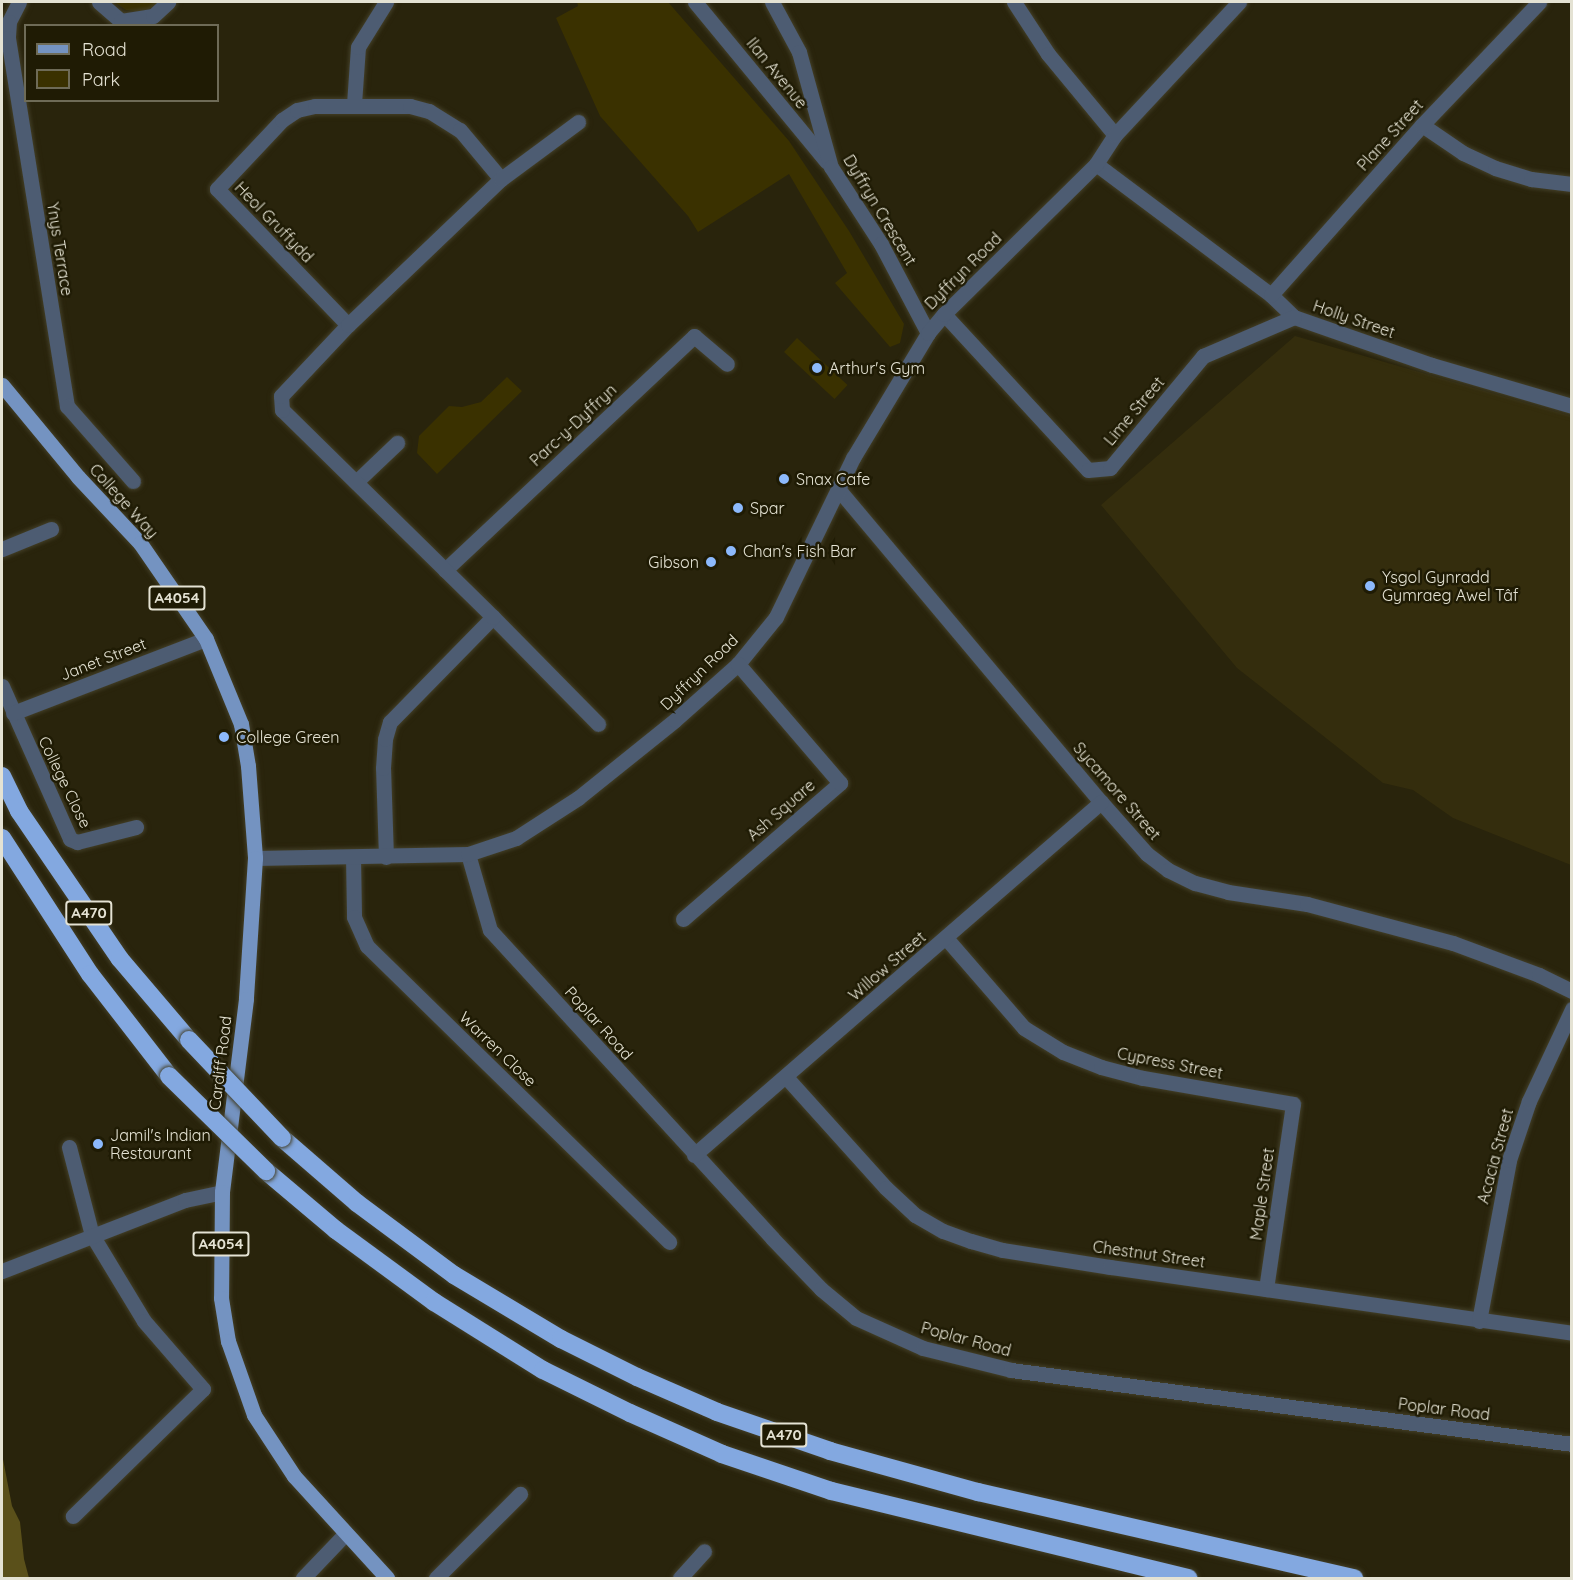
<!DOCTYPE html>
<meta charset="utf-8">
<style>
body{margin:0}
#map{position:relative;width:1573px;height:1580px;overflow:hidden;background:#29240c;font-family:Quicksand,sans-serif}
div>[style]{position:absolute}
.built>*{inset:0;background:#342d0d}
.green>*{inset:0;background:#3a3100;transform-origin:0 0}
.water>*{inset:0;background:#5a501a}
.roads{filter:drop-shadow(0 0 2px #433f28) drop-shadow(0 0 2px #433f28)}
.street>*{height:15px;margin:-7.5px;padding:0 7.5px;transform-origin:7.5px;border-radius:7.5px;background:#4d5c72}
.primary>*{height:15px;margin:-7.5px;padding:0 7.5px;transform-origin:7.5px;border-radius:7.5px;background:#7493c1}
.highway>*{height:18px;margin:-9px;padding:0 9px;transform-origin:9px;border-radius:9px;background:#83a8e0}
.bridges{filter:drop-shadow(0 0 2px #433f28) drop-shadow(0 0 2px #433f28)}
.highway-bridge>*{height:18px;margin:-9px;padding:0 9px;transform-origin:9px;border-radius:9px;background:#83a8e0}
.dots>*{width:16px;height:16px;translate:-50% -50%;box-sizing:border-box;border:3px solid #1f1b04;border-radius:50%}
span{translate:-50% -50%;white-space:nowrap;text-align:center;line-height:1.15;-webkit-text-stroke:5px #1f1b04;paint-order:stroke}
.shield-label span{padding:2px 4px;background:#1f1b04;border:2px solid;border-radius:4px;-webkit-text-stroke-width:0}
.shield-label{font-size:15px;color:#e4e2d3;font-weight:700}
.street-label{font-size:16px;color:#e4e2d3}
.poi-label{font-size:16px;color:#e4e2d3}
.left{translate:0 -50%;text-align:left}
.right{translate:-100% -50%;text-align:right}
.frame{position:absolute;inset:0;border:3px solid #e4e2d3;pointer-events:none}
.legend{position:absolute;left:24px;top:24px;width:195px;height:78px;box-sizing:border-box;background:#1f1b04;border:2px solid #6e6b57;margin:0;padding:8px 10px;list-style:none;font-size:18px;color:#e4e2d3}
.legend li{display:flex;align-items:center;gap:12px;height:30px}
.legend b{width:30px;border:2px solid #6e6b57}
</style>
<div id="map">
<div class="built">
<div style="clip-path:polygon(1295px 336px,1571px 416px,1571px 865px,1453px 818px,1413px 790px,1383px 783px,1237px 668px,1101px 505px)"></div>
</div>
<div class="green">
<div style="clip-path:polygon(114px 2px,162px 2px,144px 12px,126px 10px)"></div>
<div style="clip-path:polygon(577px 2px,668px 2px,789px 141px,849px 231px,904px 324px,900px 343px,890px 347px,835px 283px,847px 273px,789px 174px,698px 232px,688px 216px,600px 116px,556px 18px,578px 6px)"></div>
<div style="left:797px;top:338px;width:69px;height:19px;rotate:43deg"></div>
<div style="clip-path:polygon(507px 377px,522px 391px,437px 474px,417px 453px,419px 436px,449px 406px,462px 407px,481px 402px)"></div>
</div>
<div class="water">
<div style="clip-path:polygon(2px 1454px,12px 1506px,20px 1522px,24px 1559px,29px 1578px,2px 1578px)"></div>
</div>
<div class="roads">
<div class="street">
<div style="left:19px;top:2px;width:22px;rotate:117deg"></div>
<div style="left:9px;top:22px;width:16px;rotate:94deg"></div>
<div style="left:8px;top:38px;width:373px;rotate:80.9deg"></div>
<div style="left:67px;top:406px;width:100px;rotate:48.7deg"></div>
<div style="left:99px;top:2px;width:29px;rotate:41deg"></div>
<div style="left:121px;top:21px;width:32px;rotate:-9deg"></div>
<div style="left:153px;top:16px;width:21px;rotate:-43deg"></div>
<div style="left:695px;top:2px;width:207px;rotate:50.5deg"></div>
<div style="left:772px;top:2px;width:57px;rotate:61.6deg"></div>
<div style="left:799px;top:52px;width:119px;rotate:74.5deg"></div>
<div style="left:831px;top:167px;width:92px;rotate:57deg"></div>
<div style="left:881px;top:244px;width:101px;rotate:62.2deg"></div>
<div style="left:1014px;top:2px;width:62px;rotate:56.8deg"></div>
<div style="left:1048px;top:54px;width:105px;rotate:50.4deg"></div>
<div style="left:354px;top:104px;width:57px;rotate:-86deg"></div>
<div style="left:358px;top:47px;width:53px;rotate:-58.1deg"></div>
<div style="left:1422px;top:125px;width:50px;rotate:34.3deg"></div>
<div style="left:1463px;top:153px;width:35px;rotate:25deg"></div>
<div style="left:1495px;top:168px;width:38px;rotate:17deg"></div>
<div style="left:1531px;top:179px;width:41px;rotate:7deg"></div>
<div style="left:1096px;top:164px;width:219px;rotate:36.8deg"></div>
<div style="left:1271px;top:295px;width:32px;rotate:44deg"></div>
<div style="left:1294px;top:317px;width:146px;rotate:19.2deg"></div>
<div style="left:1432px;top:365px;width:146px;rotate:16.3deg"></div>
<div style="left:1271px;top:295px;width:227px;rotate:-48.4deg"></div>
<div style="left:1422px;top:125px;width:170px;rotate:-46.4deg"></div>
<div style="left:944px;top:314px;width:212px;rotate:47.3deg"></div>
<div style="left:1088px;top:470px;width:22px;rotate:-5deg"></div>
<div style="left:1110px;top:468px;width:146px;rotate:-50.3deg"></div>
<div style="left:1203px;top:356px;width:99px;rotate:-23.2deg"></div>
<div style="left:348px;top:325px;width:189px;rotate:-133.9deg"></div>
<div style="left:217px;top:189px;width:95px;rotate:-46.7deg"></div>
<div style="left:282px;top:120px;width:18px;rotate:-34deg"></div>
<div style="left:297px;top:110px;width:18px;rotate:-13deg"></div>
<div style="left:315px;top:106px;width:95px"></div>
<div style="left:410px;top:106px;width:20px;rotate:15deg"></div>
<div style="left:429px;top:111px;width:36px;rotate:32deg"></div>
<div style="left:460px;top:130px;width:64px;rotate:50.1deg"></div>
<div style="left:356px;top:482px;width:57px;rotate:-43.6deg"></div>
<div style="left:839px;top:490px;width:407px;rotate:50deg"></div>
<div style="left:1101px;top:802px;width:69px;rotate:48.5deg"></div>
<div style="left:1147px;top:854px;width:26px;rotate:37deg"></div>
<div style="left:1168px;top:870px;width:30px;rotate:26deg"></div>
<div style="left:1195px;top:883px;width:34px;rotate:15deg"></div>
<div style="left:1228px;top:892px;width:80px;rotate:8.6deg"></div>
<div style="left:1307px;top:904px;width:151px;rotate:15deg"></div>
<div style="left:1453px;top:943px;width:92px;rotate:20.4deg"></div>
<div style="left:1539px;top:975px;width:37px;rotate:26deg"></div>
<div style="left:2px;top:549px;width:53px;rotate:-22.2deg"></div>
<div style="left:445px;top:570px;width:342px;rotate:-43.2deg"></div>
<div style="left:694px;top:336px;width:43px;rotate:40.3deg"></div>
<div style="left:493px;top:617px;width:150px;rotate:45.5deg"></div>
<div style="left:2px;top:686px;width:167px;rotate:66deg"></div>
<div style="left:70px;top:839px;width:8px;rotate:23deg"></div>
<div style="left:77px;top:842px;width:61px;rotate:-14.3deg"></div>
<div style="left:13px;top:713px;width:207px;rotate:-21deg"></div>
<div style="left:468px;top:854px;width:79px;rotate:73.9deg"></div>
<div style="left:490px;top:930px;width:418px;rotate:47.5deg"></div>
<div style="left:772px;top:1238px;width:71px;rotate:46.1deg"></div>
<div style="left:821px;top:1289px;width:45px;rotate:39.6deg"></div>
<div style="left:856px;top:1318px;width:73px;rotate:24.1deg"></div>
<div style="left:923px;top:1348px;width:91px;rotate:14deg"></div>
<div style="left:1011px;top:1370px;width:566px;rotate:7.51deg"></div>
<div style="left:353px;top:857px;width:60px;rotate:89deg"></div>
<div style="left:354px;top:917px;width:32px;rotate:66deg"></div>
<div style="left:367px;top:946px;width:423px;rotate:44.4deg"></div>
<div style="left:386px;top:857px;width:89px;rotate:-91.9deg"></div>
<div style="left:383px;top:768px;width:29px;rotate:-86deg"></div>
<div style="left:385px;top:739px;width:18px;rotate:-74deg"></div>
<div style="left:390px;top:722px;width:147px;rotate:-45.6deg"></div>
<div style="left:493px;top:617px;width:296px;rotate:-135.5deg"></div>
<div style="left:282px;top:410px;width:14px;rotate:-94deg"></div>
<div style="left:281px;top:396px;width:98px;rotate:-46.7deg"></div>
<div style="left:348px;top:325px;width:211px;rotate:-43.7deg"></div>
<div style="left:501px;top:179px;width:96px;rotate:-36.5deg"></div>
<div style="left:255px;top:858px;width:213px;rotate:-1.1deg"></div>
<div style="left:468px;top:854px;width:51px;rotate:-18.4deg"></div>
<div style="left:516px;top:838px;width:74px;rotate:-32.8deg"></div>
<div style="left:578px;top:798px;width:124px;rotate:-38.8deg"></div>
<div style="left:675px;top:720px;width:84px;rotate:-41.6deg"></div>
<div style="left:738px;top:664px;width:60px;rotate:-51deg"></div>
<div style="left:776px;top:617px;width:177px;rotate:-64.2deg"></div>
<div style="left:853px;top:458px;width:146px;rotate:-59deg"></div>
<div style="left:928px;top:333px;width:25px;rotate:-50deg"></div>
<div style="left:944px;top:314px;width:214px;rotate:-44.6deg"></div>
<div style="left:1096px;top:164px;width:35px;rotate:-57deg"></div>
<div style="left:1115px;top:135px;width:182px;rotate:-47deg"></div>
<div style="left:683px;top:919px;width:208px;rotate:-40.9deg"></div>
<div style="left:840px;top:783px;width:157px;rotate:-130.6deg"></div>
<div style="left:946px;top:938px;width:119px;rotate:49.1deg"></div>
<div style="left:1024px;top:1028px;width:46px;rotate:31.6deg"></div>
<div style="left:1063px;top:1052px;width:41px;rotate:21.5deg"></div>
<div style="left:1101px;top:1067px;width:43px;rotate:14.7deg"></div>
<div style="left:1143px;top:1078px;width:152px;rotate:9.8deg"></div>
<div style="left:1293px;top:1104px;width:187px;rotate:98.3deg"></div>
<div style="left:786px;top:1077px;width:149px;rotate:48deg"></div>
<div style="left:886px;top:1188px;width:40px;rotate:43deg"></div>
<div style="left:915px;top:1215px;width:32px;rotate:30deg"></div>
<div style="left:943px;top:1231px;width:30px;rotate:20deg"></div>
<div style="left:971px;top:1241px;width:33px;rotate:16deg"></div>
<div style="left:1003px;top:1250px;width:108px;rotate:9deg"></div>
<div style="left:1110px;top:1267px;width:467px;rotate:8.1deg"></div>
<div style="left:69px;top:1147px;width:91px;rotate:75.4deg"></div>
<div style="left:92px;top:1235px;width:100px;rotate:58.8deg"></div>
<div style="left:144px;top:1321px;width:90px;rotate:49.1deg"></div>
<div style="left:203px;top:1389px;width:182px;rotate:135.7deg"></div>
<div style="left:694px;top:1155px;width:539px;rotate:-40.94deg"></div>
<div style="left:2px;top:1271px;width:196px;rotate:-21.2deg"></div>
<div style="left:185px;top:1200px;width:38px;rotate:-12deg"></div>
<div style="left:1479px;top:1321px;width:164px;rotate:-79.4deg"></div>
<div style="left:1509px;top:1160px;width:62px;rotate:-71.3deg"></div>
<div style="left:1529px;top:1101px;width:102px;rotate:-64.9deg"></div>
<div style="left:303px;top:1578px;width:61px;rotate:-46.3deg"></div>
<div style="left:436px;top:1578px;width:119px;rotate:-45deg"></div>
<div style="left:680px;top:1578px;width:36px;rotate:-48deg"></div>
</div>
<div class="primary">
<div style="left:2px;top:385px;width:119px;rotate:50.4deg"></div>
<div style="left:78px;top:477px;width:91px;rotate:46.8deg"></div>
<div style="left:140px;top:543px;width:116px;rotate:55.5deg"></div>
<div style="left:206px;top:639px;width:92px;rotate:67.6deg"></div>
<div style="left:241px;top:724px;width:43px;rotate:80.5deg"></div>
<div style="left:248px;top:766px;width:92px;rotate:85.6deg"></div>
<div style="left:255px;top:858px;width:141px;rotate:93.7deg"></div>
<div style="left:246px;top:999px;width:194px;rotate:97.1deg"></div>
<div style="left:222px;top:1192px;width:106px;rotate:90.5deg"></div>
<div style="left:221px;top:1298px;width:44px;rotate:80.8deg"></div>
<div style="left:228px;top:1341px;width:78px;rotate:70.6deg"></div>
<div style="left:254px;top:1415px;width:73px;rotate:56.7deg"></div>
<div style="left:294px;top:1476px;width:138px;rotate:47.6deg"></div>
</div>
<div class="highway">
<div style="left:2px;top:776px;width:39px;rotate:64deg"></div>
<div style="left:19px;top:811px;width:179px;rotate:55.7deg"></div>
<div style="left:120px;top:959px;width:106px;rotate:49.6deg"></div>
<div style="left:2px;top:838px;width:162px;rotate:57.1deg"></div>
<div style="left:90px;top:974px;width:129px;rotate:52.2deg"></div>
<div style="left:282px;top:1138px;width:99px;rotate:40.9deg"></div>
<div style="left:357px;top:1203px;width:121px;rotate:36.6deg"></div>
<div style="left:454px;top:1275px;width:125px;rotate:30.9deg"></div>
<div style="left:561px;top:1339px;width:85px;rotate:26.6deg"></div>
<div style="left:637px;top:1377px;width:87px;rotate:23.6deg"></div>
<div style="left:717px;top:1412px;width:120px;rotate:19deg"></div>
<div style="left:830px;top:1451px;width:154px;rotate:15.5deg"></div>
<div style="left:978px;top:1492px;width:386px;rotate:12.9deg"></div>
<div style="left:266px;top:1171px;width:92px;rotate:40.1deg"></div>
<div style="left:336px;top:1230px;width:122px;rotate:36.3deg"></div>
<div style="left:434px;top:1302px;width:128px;rotate:32deg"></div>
<div style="left:543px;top:1370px;width:97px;rotate:26.3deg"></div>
<div style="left:630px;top:1413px;width:101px;rotate:24deg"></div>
<div style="left:722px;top:1454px;width:115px;rotate:18.7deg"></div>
<div style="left:831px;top:1491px;width:368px;rotate:13.7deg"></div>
</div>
</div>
<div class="bridges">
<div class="highway-bridge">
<div style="left:189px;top:1040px;width:135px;rotate:46.5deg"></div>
<div style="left:169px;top:1076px;width:136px;rotate:44.4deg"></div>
</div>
</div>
<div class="dots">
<div style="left:817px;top:368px;background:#8cb9fc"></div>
<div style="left:784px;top:479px;background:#8cb9fc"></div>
<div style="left:738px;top:508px;background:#8cb9fc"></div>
<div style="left:731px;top:551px;background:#8cb9fc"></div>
<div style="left:711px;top:562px;background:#8cb9fc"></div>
<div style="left:1370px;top:586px;background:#8cb9fc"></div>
<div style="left:224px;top:737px;background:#8cb9fc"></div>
<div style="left:98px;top:1144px;background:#8cb9fc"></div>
</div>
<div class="shield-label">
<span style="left:177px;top:598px">A4054</span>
<span style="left:89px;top:913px">A470</span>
<span style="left:221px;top:1244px">A4054</span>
<span style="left:784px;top:1435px">A470</span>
</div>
<div class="street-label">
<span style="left:777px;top:73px;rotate:51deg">Ilan Avenue</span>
<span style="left:1390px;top:135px;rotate:-48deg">Plane Street</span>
<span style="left:880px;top:210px;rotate:59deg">Dyffryn Crescent</span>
<span style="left:274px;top:222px;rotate:46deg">Heol Gruffydd</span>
<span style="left:60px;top:249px;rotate:81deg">Ynys Terrace</span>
<span style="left:963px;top:271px;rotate:-45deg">Dyffryn Road</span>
<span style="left:1354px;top:319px;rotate:19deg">Holly Street</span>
<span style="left:1134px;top:411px;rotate:-50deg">Lime Street</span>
<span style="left:573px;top:425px;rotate:-43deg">Parc-y-Dyffryn</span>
<span style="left:124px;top:501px;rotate:48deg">College Way</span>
<span style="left:103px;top:659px;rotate:-21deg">Janet Street</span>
<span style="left:699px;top:672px;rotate:-44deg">Dyffryn Road</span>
<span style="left:65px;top:782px;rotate:64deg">College Close</span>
<span style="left:1117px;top:791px;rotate:49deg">Sycamore Street</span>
<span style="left:781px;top:810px;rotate:-41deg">Ash Square</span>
<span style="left:887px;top:966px;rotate:-41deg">Willow Street</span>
<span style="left:599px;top:1023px;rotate:48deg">Poplar Road</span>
<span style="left:498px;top:1049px;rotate:44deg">Warren Close</span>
<span style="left:220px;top:1063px;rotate:-83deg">Cardiff Road</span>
<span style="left:1170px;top:1063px;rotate:11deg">Cypress Street</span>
<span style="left:1495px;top:1156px;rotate:-75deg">Acacia Street</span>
<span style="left:1262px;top:1194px;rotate:-82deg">Maple Street</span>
<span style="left:1149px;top:1254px;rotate:8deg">Chestnut Street</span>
<span style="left:966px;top:1339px;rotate:15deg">Poplar Road</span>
<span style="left:1444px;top:1409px;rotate:7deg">Poplar Road</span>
</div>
<div class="poi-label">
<span class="left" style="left:829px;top:368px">Arthur's Gym</span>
<span class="left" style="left:796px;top:479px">Snax Cafe</span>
<span class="left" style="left:750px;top:508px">Spar</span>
<span class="left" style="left:743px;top:551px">Chan's Fish Bar</span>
<span class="right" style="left:699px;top:562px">Gibson</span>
<span class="left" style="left:1382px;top:586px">Ysgol Gynradd<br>Gymraeg Awel Tâf</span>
<span class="left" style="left:236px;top:737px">College Green</span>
<span class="left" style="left:110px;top:1144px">Jamil's Indian<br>Restaurant</span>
</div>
<div class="frame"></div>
<ul class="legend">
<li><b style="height:8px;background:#7493c1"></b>Road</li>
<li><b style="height:16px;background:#3a3100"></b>Park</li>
</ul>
</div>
